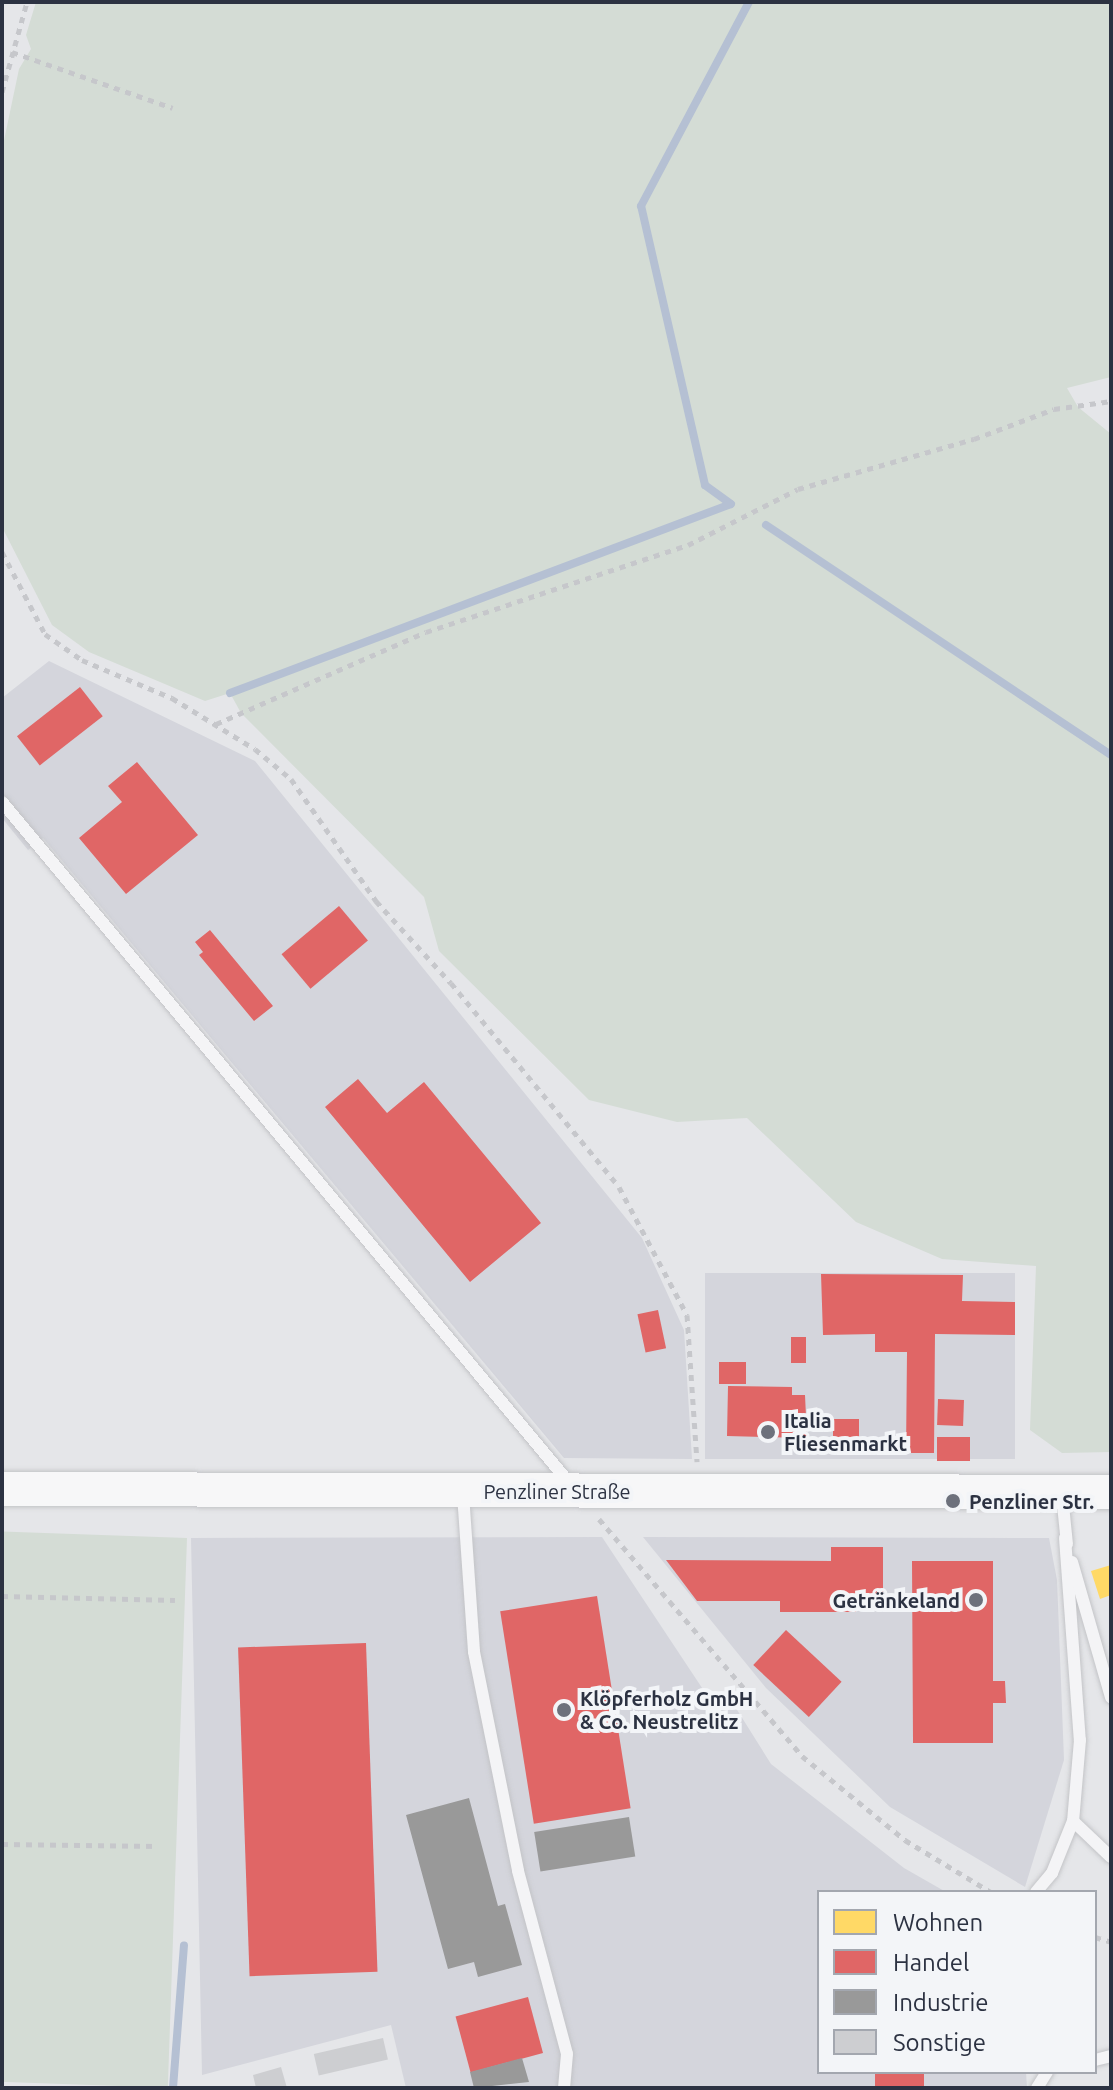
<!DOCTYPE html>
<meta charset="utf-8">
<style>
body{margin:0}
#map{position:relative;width:1113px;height:2090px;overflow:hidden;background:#e5e6e9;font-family:Ubuntu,sans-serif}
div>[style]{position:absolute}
.built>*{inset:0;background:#d4d5dc;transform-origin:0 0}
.green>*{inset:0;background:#d4dcd5;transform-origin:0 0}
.homes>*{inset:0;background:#ffd966}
.shops>*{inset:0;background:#e06666;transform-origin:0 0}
.industry>*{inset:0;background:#999;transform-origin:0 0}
.stream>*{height:8px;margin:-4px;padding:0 4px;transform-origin:4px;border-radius:4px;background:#b5c0d3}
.building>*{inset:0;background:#cdced1;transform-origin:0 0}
.path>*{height:5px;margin-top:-2.5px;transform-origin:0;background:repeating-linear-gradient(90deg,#c6c7cb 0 6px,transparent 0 12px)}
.roads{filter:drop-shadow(0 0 2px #c3c4c7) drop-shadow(0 0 2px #c3c4c7)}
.lane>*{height:12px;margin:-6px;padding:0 6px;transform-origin:6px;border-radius:6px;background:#f4f4f6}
.secondary>*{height:34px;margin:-17px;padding:0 17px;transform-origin:17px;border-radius:17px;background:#f7f7f8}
.dots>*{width:22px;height:22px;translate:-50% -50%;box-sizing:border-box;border:4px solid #f3f5f8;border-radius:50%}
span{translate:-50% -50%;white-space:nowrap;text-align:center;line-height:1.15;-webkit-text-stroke:8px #f3f5f8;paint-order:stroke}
.poi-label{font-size:20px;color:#2c3242;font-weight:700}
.left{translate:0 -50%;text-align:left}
.right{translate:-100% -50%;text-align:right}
.street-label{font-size:20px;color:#2c3242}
.frame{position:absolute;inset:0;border:4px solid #2c3242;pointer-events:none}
.legend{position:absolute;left:817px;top:1890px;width:280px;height:184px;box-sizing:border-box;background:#f3f5f8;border:2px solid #a3a7af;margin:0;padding:10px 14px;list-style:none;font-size:24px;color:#2c3242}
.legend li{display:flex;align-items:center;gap:16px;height:40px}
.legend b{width:40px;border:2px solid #a3a7af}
</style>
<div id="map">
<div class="built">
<div style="clip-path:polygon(49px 661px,255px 761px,642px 1238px,684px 1330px,692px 1459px,564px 1458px,43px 838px,28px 850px,2px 818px,2px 698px)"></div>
<div style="left:705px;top:1273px;width:310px;height:186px"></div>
<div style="clip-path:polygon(602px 1537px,718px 1712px,734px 1705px,771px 1764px,904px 1868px,946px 1892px,819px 1892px,819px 2072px,1026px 2072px,1027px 2088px,406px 2088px,391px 2025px,202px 2075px,191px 1538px)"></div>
<div style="clip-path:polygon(643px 1537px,1049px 1538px,1057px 1580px,1064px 1760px,1025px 1887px,890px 1807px,766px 1688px)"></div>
</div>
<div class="green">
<div style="clip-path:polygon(36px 2px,1111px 2px,1111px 377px,1067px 388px,1078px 407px,1111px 434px,1111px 1452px,1062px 1453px,1030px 1430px,1036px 1266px,942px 1259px,856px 1222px,747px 1118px,677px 1122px,589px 1100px,439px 951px,424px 897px,241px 713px,230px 693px,205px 701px,89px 652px,52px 625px,2px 527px,2px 150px,19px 69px,31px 49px,26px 35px)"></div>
<div style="left:187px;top:1538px;width:550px;height:185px;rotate:92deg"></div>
</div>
<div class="homes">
<div style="clip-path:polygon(1111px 1565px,1111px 1595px,1100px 1599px,1091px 1571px)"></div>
</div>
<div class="shops">
<div style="left:80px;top:687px;width:37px;height:80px;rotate:52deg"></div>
<div style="clip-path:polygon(137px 762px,198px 835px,126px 894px,79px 838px,122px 802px,108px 786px)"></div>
<div style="left:339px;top:906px;width:45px;height:75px;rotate:50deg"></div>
<div style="clip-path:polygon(210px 930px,273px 1006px,254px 1021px,199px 955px,203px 952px,195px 942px)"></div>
<div style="clip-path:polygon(358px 1079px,387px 1113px,424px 1082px,541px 1223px,470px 1282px,325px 1107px)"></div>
<div style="clip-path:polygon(821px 1274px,963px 1275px,962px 1301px,1015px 1302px,1015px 1335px,935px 1334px,934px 1453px,906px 1453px,907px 1352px,875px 1352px,875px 1334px,823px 1335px)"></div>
<div style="left:658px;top:1310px;width:39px;height:21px;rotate:78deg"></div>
<div style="left:791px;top:1337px;width:15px;height:26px"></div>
<div style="left:719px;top:1362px;width:27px;height:22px"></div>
<div style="clip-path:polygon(728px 1386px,792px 1387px,792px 1395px,805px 1395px,807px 1438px,727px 1436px)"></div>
<div style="left:938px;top:1399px;width:26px;height:26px;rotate:2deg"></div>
<div style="left:833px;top:1419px;width:26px;height:19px"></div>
<div style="left:937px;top:1437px;width:33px;height:24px"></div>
<div style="clip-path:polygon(831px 1547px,883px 1547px,883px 1601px,857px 1601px,856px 1612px,780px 1612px,780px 1601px,697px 1601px,666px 1560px,831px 1561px)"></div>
<div style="clip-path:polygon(912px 1561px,993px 1561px,993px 1681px,1005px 1681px,1006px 1703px,993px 1703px,993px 1743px,913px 1743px)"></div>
<div style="left:597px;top:1596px;width:215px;height:98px;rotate:81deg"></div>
<div style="left:786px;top:1630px;width:76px;height:48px;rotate:43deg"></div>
<div style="left:366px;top:1643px;width:329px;height:128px;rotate:88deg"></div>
<div style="left:528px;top:1997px;width:58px;height:75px;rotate:75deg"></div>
<div style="left:875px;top:2072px;width:49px;height:16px"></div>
</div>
<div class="industry">
<div style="clip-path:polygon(469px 1798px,498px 1906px,505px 1904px,522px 1965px,478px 1977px,474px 1962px,448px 1969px,406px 1815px)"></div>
<div style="left:629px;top:1817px;width:40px;height:96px;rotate:81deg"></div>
<div style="clip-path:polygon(522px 2058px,529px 2082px,474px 2088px,470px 2072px)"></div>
</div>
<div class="stream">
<div style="left:731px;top:504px;width:32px;rotate:-144deg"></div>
<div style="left:705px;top:485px;width:286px;rotate:-102.9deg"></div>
<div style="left:641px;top:206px;width:231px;rotate:-62.1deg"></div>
<div style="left:766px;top:525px;width:415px;rotate:33.7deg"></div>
<div style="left:230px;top:693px;width:535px;rotate:-20.67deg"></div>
<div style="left:173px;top:2088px;width:143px;rotate:-85.6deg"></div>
</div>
<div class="building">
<div style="left:383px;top:2038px;width:22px;height:71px;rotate:77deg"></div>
<div style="clip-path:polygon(281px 2067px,287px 2088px,256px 2088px,253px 2075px)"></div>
</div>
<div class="path">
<div style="left:12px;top:52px;width:170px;rotate:19.2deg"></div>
<div style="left:2px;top:92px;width:93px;rotate:-74.5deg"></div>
<div style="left:2px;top:552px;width:93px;rotate:62.3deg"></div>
<div style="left:45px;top:634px;width:45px;rotate:35.1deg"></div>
<div style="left:82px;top:660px;width:98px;rotate:22.9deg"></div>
<div style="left:172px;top:698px;width:97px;rotate:31.6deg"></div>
<div style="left:255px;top:749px;width:47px;rotate:39.8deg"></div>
<div style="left:291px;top:779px;width:149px;rotate:55.1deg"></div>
<div style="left:376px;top:901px;width:111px;rotate:47.6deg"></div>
<div style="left:451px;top:983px;width:264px;rotate:50.5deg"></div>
<div style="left:619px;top:1187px;width:145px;rotate:62deg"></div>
<div style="left:687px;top:1315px;width:147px;rotate:86.1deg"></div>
<div style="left:216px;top:724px;width:229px;rotate:-23.7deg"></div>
<div style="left:426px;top:632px;width:276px;rotate:-18.4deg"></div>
<div style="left:688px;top:545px;width:123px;rotate:-27deg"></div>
<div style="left:798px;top:489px;width:183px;rotate:-15.9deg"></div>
<div style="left:974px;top:439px;width:85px;rotate:-20.6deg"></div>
<div style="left:1054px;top:409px;width:58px;rotate:-8deg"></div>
<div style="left:599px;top:1519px;width:312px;rotate:49.4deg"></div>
<div style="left:802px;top:1756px;width:133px;rotate:39.2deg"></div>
<div style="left:905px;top:1840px;width:100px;rotate:31.2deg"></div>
<div style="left:2px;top:1596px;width:173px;rotate:1.3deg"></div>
<div style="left:2px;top:1844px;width:156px;rotate:0.7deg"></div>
<div style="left:1095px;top:1937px;width:17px;rotate:17deg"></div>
</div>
<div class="roads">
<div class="lane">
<div style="left:2px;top:802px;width:889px;rotate:50.2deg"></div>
<div style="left:463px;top:1494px;width:158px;rotate:86deg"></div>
<div style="left:474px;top:1652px;width:223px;rotate:78.6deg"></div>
<div style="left:518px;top:1871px;width:189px;rotate:75deg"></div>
<div style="left:567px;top:2054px;width:34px;rotate:95deg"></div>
<div style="left:1062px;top:1495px;width:49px;rotate:84.2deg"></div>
<div style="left:1065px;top:1538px;width:203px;rotate:85.8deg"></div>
<div style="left:1080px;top:1740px;width:81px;rotate:94.9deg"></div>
<div style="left:1073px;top:1821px;width:52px;rotate:43.5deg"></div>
<div style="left:1072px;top:1562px;width:141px;rotate:73.9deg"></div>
<div style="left:1036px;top:1892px;width:25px;rotate:-50deg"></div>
<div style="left:1052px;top:1873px;width:56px;rotate:-68deg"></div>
<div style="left:1095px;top:2060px;width:16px;rotate:-14deg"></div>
<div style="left:1037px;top:2088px;width:19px;rotate:-58deg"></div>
</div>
<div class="secondary">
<div style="left:2px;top:1489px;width:1109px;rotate:0.15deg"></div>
</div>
</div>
<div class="dots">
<div style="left:768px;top:1432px;background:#6d717c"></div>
<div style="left:953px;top:1501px;background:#6d717c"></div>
<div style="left:976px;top:1600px;background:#6d717c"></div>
<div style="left:564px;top:1710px;background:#6d717c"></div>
</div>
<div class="poi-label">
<span class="left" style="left:784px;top:1432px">Italia<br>Fliesenmarkt</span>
<span class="left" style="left:969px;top:1501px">Penzliner Str.</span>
<span class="right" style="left:960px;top:1600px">Getränkeland</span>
<span class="left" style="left:580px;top:1710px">Klöpferholz GmbH<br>&amp; Co. Neustrelitz</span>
</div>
<div class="street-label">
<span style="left:557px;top:1491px">Penzliner Straße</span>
</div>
<div class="frame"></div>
<ul class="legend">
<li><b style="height:22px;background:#ffd966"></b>Wohnen</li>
<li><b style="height:22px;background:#e06666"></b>Handel</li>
<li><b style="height:22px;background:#999"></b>Industrie</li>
<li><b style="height:22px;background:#cdced1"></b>Sonstige</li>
</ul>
</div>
